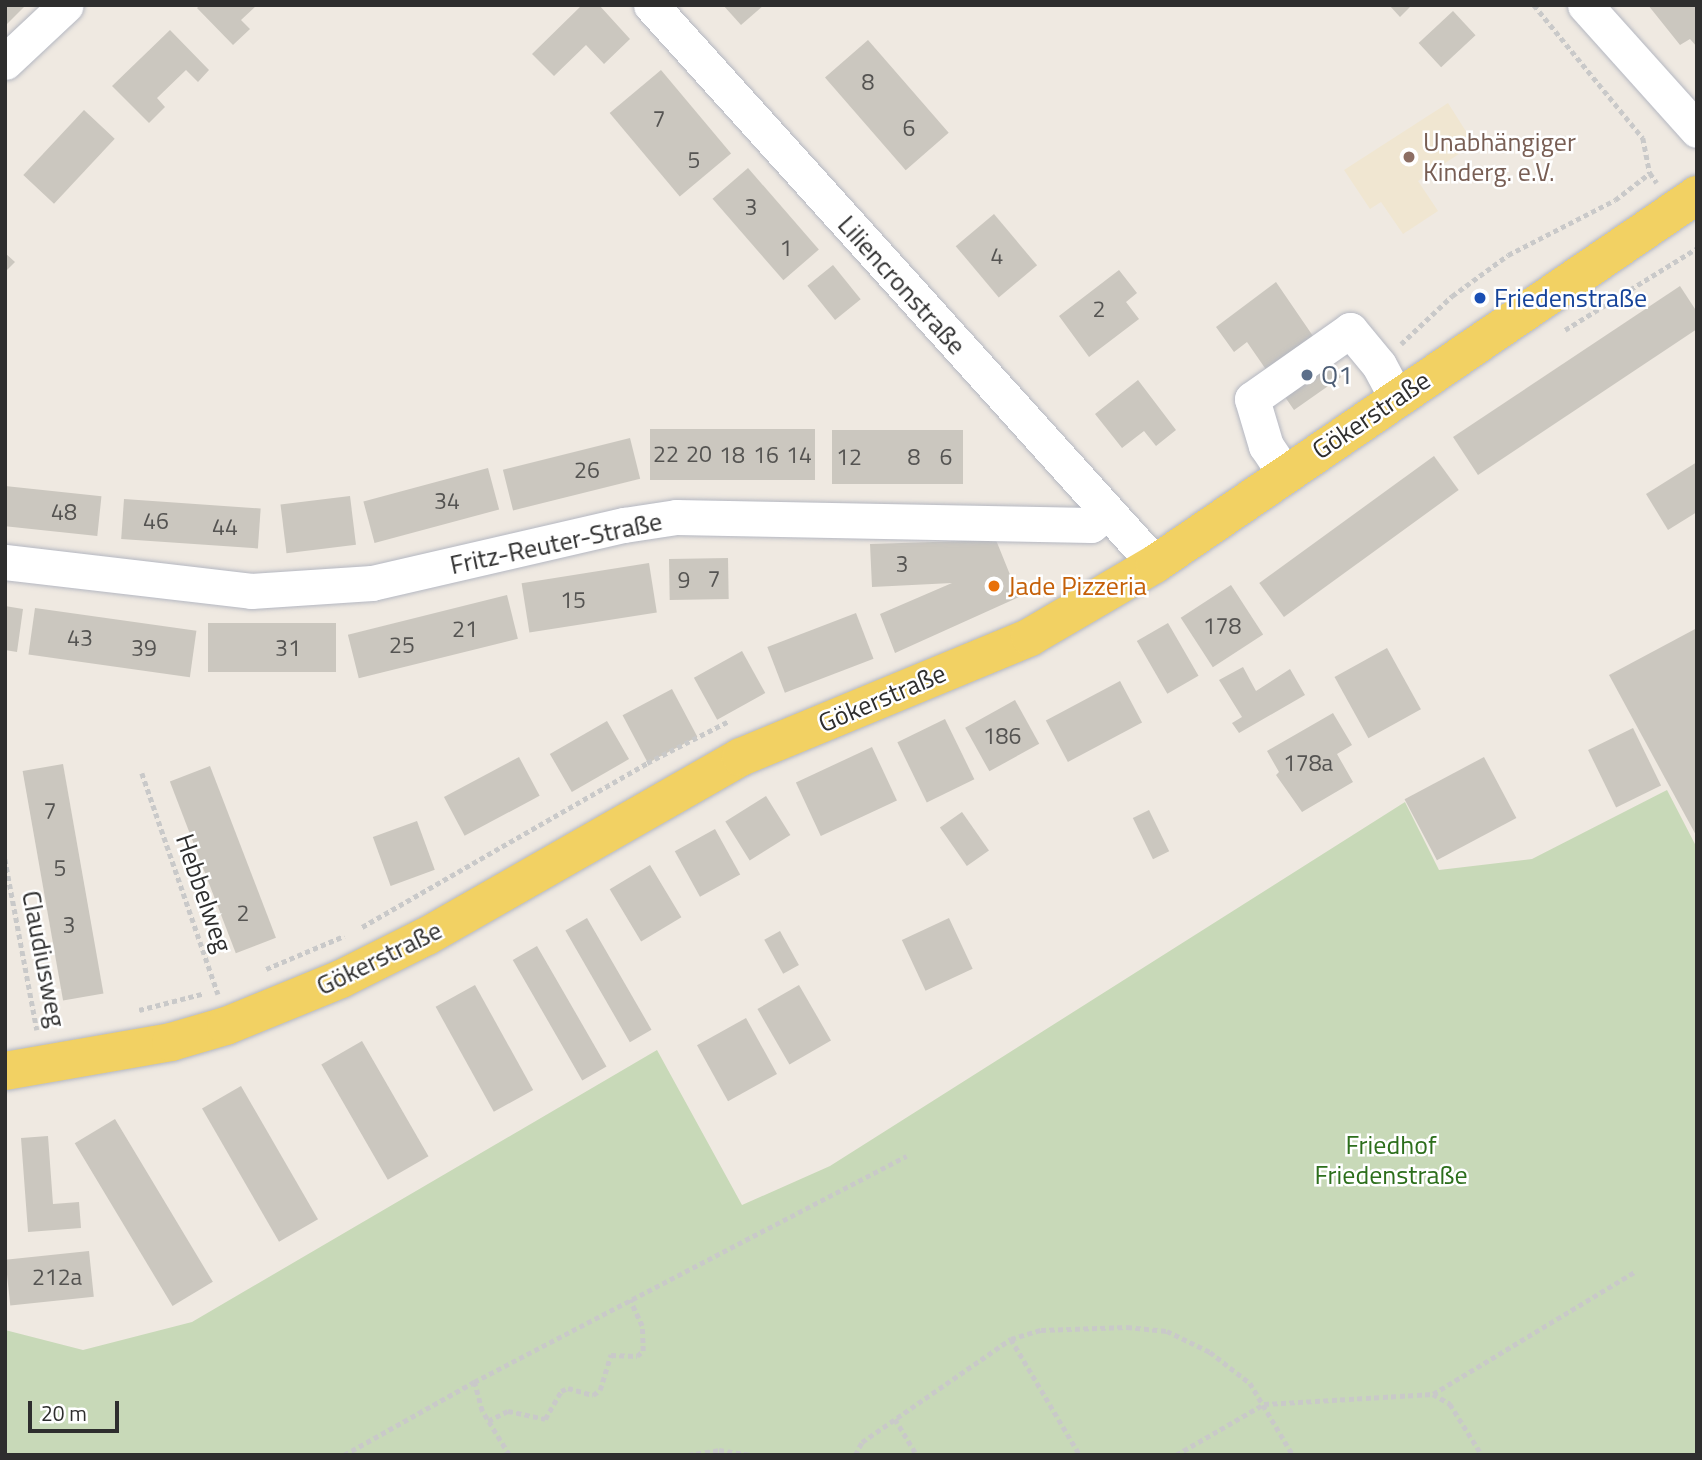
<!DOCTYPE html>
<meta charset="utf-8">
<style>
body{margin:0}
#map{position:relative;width:1702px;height:1460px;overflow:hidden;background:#efe9e1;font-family:"Titillium Web",sans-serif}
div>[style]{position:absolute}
.education>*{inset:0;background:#f0e6d1}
.cemetery>*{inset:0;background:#c8d9b8}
.building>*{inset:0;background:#cbc7bf;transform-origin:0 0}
.path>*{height:4.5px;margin-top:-2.25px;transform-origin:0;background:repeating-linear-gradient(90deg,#c9c9c9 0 5px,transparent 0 8.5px)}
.roads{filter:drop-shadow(0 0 2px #b4b7c1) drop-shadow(0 0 2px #b4b7c1)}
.minor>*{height:35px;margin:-17.5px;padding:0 17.5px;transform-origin:17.5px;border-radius:17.5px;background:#fff}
.major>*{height:38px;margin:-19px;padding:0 19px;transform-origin:19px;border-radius:19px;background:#f2d163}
.dots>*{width:19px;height:19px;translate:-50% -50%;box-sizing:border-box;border:4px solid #fff;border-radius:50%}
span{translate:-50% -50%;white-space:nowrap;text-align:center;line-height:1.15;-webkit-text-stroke:5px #fff;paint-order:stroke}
.number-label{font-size:23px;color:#555452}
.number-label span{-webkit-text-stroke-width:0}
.education-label{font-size:26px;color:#785e54}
.left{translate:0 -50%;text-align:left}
.street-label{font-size:26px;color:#2e2e2e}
.transit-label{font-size:26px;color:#164399}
.service-label{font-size:26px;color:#4e5e75}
.food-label{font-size:26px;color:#c56008}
.park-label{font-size:26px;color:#2c6e1b}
.frame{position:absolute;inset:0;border:7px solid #2e2e2e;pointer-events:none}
.scale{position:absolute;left:28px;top:1401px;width:91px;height:32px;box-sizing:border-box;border:4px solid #2e2e2e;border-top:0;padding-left:9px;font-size:21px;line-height:24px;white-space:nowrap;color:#2e2e2e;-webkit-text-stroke:5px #fff;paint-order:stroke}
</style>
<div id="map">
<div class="education">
<div style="clip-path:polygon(1448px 103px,1474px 144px,1418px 181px,1438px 211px,1403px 234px,1381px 202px,1370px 209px,1344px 170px)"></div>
</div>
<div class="cemetery">
<div style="clip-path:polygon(1667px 790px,1697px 848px,1697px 1455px,5px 1455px,5px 1330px,83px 1350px,192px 1322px,657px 1050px,742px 1205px,830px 1166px,1405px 802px,1439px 870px,1532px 859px)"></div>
</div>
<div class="building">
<div style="clip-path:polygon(5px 5px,26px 5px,5px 26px)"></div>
<div style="clip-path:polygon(200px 5px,257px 5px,241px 20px,250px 29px,233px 45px,197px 8px)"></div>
<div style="clip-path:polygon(582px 5px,599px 5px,630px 39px,604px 64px,586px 45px,554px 76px,532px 54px)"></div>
<div style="clip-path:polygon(723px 5px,764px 5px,741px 25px)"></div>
<div style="clip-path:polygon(1389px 5px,1412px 5px,1400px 17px)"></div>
<div style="clip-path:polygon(1648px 5px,1697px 5px,1697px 47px,1690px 39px,1680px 45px)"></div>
<div style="left:1453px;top:11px;width:33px;height:47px;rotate:47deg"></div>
<div style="clip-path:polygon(170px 30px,209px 70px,198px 82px,186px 70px,157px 98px,165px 107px,149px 123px,112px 86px)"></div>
<div style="left:868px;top:40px;width:123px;height:57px;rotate:49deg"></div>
<div style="left:661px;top:70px;width:109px;height:67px;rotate:50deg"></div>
<div style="left:84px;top:110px;width:42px;height:89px;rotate:43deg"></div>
<div style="left:748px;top:168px;width:108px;height:47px;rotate:49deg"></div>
<div style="left:994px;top:214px;width:67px;height:50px;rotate:50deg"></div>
<div style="clip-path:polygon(5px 253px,15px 262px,5px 272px)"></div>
<div style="left:833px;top:265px;width:44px;height:33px;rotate:51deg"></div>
<div style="clip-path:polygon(1119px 270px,1137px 293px,1126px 302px,1139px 319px,1089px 357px,1059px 316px)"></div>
<div style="clip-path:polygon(1276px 282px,1341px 377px,1294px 410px,1247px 342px,1234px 352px,1216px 327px)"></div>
<div style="clip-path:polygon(1680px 286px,1697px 312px,1697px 329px,1478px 475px,1453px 437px)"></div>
<div style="clip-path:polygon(1138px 380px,1176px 430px,1156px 446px,1144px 431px,1122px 448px,1095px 414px)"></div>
<div style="left:650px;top:429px;width:165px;height:51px"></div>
<div style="left:832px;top:430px;width:131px;height:54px"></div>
<div style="left:630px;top:438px;width:42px;height:131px;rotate:76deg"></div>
<div style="left:1434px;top:456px;width:42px;height:216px;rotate:54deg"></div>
<div style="clip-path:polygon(1697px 462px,1697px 512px,1668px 530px,1646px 494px)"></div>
<div style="left:488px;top:468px;width:43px;height:129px;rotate:75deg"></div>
<div style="left:5px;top:486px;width:97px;height:40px;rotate:6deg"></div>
<div style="left:350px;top:496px;width:49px;height:70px;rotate:83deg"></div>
<div style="left:124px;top:499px;width:137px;height:40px;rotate:4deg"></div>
<div style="clip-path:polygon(996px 540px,1019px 597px,895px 653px,880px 614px,952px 583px,872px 587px,870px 544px)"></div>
<div style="left:728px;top:558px;width:41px;height:59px;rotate:89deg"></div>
<div style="left:649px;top:563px;width:50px;height:129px;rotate:81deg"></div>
<div style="left:1231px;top:585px;width:59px;height:60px;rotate:57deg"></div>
<div style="left:507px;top:595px;width:45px;height:164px;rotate:76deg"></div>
<div style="clip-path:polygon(5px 606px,23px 609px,17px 652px,5px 650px)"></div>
<div style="left:35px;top:608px;width:163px;height:47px;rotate:8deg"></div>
<div style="left:856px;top:613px;width:49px;height:95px;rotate:69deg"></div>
<div style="left:208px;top:623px;width:128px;height:49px"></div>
<div style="left:1168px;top:623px;width:61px;height:36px;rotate:60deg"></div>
<div style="clip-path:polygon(1697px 628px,1697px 837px,1609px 675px)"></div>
<div style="left:1387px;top:648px;width:70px;height:60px;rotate:61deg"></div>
<div style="left:742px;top:651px;width:48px;height:55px;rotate:61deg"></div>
<div style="clip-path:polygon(1243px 667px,1256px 691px,1290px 669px,1305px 695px,1239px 733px,1232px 723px,1242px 717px,1219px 680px)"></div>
<div style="left:1120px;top:681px;width:47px;height:84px;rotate:62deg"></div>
<div style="left:672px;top:689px;width:54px;height:56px;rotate:62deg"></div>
<div style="left:1015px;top:700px;width:50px;height:57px;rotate:61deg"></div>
<div style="clip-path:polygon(1333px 713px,1352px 745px,1337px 754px,1353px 782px,1302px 812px,1276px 775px,1279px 772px,1267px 751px)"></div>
<div style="left:945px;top:719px;width:67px;height:53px;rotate:64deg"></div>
<div style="left:607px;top:721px;width:44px;height:66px;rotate:60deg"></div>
<div style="left:1633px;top:728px;width:64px;height:50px;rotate:64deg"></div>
<div style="left:872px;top:747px;width:59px;height:84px;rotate:65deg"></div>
<div style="left:519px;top:757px;width:44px;height:85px;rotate:62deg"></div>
<div style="left:1484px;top:757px;width:69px;height:90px;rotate:62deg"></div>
<div style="left:63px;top:764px;width:233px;height:41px;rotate:80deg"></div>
<div style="left:210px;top:766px;width:184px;height:43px;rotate:69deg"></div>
<div style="left:766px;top:796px;width:46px;height:48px;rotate:58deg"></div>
<div style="left:1149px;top:810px;width:46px;height:18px;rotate:64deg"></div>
<div style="left:962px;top:812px;width:47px;height:27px;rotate:55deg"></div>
<div style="left:417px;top:821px;width:52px;height:47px;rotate:70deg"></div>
<div style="left:715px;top:829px;width:52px;height:46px;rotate:61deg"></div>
<div style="left:650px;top:865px;width:61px;height:47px;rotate:59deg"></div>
<div style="left:587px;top:918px;width:129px;height:25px;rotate:60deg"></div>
<div style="left:949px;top:918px;width:56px;height:52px;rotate:65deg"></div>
<div style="left:780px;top:931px;width:39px;height:18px;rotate:61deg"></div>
<div style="left:537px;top:946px;width:139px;height:28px;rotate:60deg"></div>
<div style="left:475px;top:985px;width:120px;height:45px;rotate:61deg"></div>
<div style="left:799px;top:985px;width:64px;height:48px;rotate:60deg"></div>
<div style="left:746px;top:1018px;width:64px;height:56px;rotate:61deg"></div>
<div style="left:362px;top:1041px;width:133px;height:47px;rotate:60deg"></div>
<div style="left:241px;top:1086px;width:154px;height:45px;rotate:60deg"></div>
<div style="left:115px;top:1119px;width:190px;height:47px;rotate:59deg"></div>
<div style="clip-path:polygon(48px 1136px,53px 1204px,79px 1202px,81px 1228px,28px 1232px,21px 1138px)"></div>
<div style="left:89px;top:1251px;width:46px;height:84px;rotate:84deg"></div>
</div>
<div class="path">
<div style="left:1534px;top:5px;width:172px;rotate:50.7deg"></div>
<div style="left:1643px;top:138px;width:36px;rotate:79deg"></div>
<div style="left:1650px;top:173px;width:12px;rotate:55deg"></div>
<div style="left:1565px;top:330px;width:155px;rotate:-31.8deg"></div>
<div style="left:1401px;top:344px;width:70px;rotate:-43.3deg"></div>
<div style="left:1452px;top:296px;width:69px;rotate:-36.2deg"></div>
<div style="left:1508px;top:255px;width:120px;rotate:-27.2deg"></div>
<div style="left:1615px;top:200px;width:44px;rotate:-37.6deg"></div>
<div style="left:142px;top:773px;width:234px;rotate:71deg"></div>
<div style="left:5px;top:859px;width:174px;rotate:79.4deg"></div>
<div style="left:362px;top:927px;width:329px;rotate:-29.9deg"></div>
<div style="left:647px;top:763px;width:92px;rotate:-27.1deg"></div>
<div style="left:266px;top:969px;width:85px;rotate:-22.9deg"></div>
<div style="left:139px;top:1010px;width:65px;rotate:-14.3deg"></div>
<div style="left:1011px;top:1339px;width:135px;rotate:59.3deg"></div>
<div style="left:1433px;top:1394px;width:237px;rotate:-31.2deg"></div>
<div style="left:895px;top:1419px;width:42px;rotate:58.6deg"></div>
<div style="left:488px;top:1421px;width:22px;rotate:-27deg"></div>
<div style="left:508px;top:1411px;width:38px;rotate:12deg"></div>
<div style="left:545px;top:1419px;width:32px;rotate:-60deg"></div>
<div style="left:561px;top:1391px;width:8px;rotate:-23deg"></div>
<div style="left:568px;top:1388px;width:26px;rotate:16deg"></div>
<div style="left:593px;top:1395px;width:9px;rotate:-36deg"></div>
<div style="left:600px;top:1390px;width:37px;rotate:-73deg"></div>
<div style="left:611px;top:1355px;width:26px;rotate:2deg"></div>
<div style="left:637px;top:1356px;width:8px;rotate:-40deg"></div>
<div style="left:643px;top:1351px;width:25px;rotate:-92deg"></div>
<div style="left:642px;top:1326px;width:29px;rotate:-115deg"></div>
<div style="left:344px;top:1455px;width:149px;rotate:-29.3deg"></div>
<div style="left:509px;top:1455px;width:52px;rotate:-121.5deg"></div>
<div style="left:482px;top:1411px;width:30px;rotate:-105deg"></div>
<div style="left:474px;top:1382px;width:488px;rotate:-27.6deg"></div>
<div style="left:688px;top:1455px;width:31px;rotate:-9deg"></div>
<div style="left:719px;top:1450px;width:32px;rotate:9deg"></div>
<div style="left:855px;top:1455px;width:15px;rotate:-62deg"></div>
<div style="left:862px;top:1442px;width:181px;rotate:-34.7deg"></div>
<div style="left:1011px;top:1339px;width:31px;rotate:-17deg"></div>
<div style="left:1041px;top:1330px;width:86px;rotate:-2deg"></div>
<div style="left:1127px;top:1327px;width:40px;rotate:5.7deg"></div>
<div style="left:1167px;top:1331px;width:48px;rotate:26deg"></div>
<div style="left:1210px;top:1352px;width:51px;rotate:37.8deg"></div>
<div style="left:1250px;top:1383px;width:84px;rotate:59.2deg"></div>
<div style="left:1176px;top:1455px;width:102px;rotate:-30.1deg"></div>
<div style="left:1264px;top:1404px;width:169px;rotate:-3.4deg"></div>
<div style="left:1433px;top:1394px;width:20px;rotate:30deg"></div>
<div style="left:1450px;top:1404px;width:60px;rotate:57.9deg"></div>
</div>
<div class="roads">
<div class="minor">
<div style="left:651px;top:5px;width:753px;rotate:47.96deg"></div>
<div style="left:1585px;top:5px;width:168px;rotate:48.1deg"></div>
<div style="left:5px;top:62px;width:83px;rotate:-43.1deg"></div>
<div style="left:1285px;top:474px;width:34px;rotate:-124deg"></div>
<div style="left:1266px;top:446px;width:49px;rotate:-106.6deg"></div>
<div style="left:1252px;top:399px;width:120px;rotate:-35.1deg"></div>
<div style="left:1350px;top:330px;width:45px;rotate:50.4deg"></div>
<div style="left:1379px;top:365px;width:36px;rotate:62deg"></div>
<div style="left:5px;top:562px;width:248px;rotate:6.7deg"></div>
<div style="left:251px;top:591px;width:121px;rotate:-3.8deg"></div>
<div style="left:372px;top:583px;width:259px;rotate:-13deg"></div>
<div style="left:624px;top:525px;width:53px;rotate:-8.7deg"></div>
<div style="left:676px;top:517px;width:415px;rotate:1.1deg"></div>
<div style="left:1091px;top:525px;width:19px;rotate:-39deg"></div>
</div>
<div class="major">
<div style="left:5px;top:1071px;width:169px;rotate:-9.9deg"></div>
<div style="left:171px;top:1042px;width:57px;rotate:-16.2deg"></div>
<div style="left:226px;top:1026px;width:124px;rotate:-22.2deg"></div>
<div style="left:341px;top:979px;width:96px;rotate:-26.6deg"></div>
<div style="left:427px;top:936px;width:361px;rotate:-29.7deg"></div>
<div style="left:741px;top:757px;width:313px;rotate:-22.5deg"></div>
<div style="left:1030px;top:637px;width:145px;rotate:-30.3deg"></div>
<div style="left:1155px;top:564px;width:656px;rotate:-34.25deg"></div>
</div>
</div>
<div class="dots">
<div style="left:1409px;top:157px;background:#8d6e63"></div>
<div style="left:1480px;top:298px;background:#1a4fb4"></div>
<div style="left:1307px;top:375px;background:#5c6f8a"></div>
<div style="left:994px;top:586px;background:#e8710a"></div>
</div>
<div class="number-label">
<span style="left:868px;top:82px">8</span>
<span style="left:659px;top:119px">7</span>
<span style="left:909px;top:128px">6</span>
<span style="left:694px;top:160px">5</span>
<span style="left:751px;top:207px">3</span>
<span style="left:786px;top:248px">1</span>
<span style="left:997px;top:256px">4</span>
<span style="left:1099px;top:309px">2</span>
<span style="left:666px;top:454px">22</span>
<span style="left:699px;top:454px">20</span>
<span style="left:732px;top:455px">18</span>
<span style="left:766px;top:455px">16</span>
<span style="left:799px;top:455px">14</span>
<span style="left:849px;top:457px">12</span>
<span style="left:914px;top:457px">8</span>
<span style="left:946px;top:457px">6</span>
<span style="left:587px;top:470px">26</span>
<span style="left:447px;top:501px">34</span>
<span style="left:64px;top:512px">48</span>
<span style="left:156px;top:521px">46</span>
<span style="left:225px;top:527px">44</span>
<span style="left:902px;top:564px">3</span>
<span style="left:714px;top:579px">7</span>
<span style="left:684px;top:580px">9</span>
<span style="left:573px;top:600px">15</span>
<span style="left:1222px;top:626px">178</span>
<span style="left:465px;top:629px">21</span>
<span style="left:80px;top:638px">43</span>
<span style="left:402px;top:645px">25</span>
<span style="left:144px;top:648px">39</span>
<span style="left:288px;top:648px">31</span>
<span style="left:1002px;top:736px">186</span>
<span style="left:1308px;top:763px">178a</span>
<span style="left:50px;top:811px">7</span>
<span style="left:60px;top:868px">5</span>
<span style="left:243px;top:913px">2</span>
<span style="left:69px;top:925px">3</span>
<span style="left:57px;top:1277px">212a</span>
</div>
<div class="education-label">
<span class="left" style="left:1423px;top:157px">Unabhängiger<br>Kinderg. e.V.</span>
</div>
<div class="street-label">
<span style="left:902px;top:285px;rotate:48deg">Liliencronstraße</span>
<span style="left:1371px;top:415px;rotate:-34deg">Gökerstraße</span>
<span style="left:556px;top:543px;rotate:-12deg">Fritz-Reuter-Straße</span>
<span style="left:882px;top:698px;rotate:-23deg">Gökerstraße</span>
<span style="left:204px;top:893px;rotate:71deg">Hebbelweg</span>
<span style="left:379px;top:958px;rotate:-26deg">Gökerstraße</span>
<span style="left:44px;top:959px;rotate:79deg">Claudiusweg</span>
</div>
<div class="transit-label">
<span class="left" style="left:1494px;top:298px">Friedenstraße</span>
</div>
<div class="service-label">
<span class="left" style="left:1321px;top:375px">Q1</span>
</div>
<div class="food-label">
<span class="left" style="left:1008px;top:586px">Jade Pizzeria</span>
</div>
<div class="park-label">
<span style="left:1391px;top:1160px">Friedhof<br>Friedenstraße</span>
</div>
<div class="frame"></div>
<div class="scale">20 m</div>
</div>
